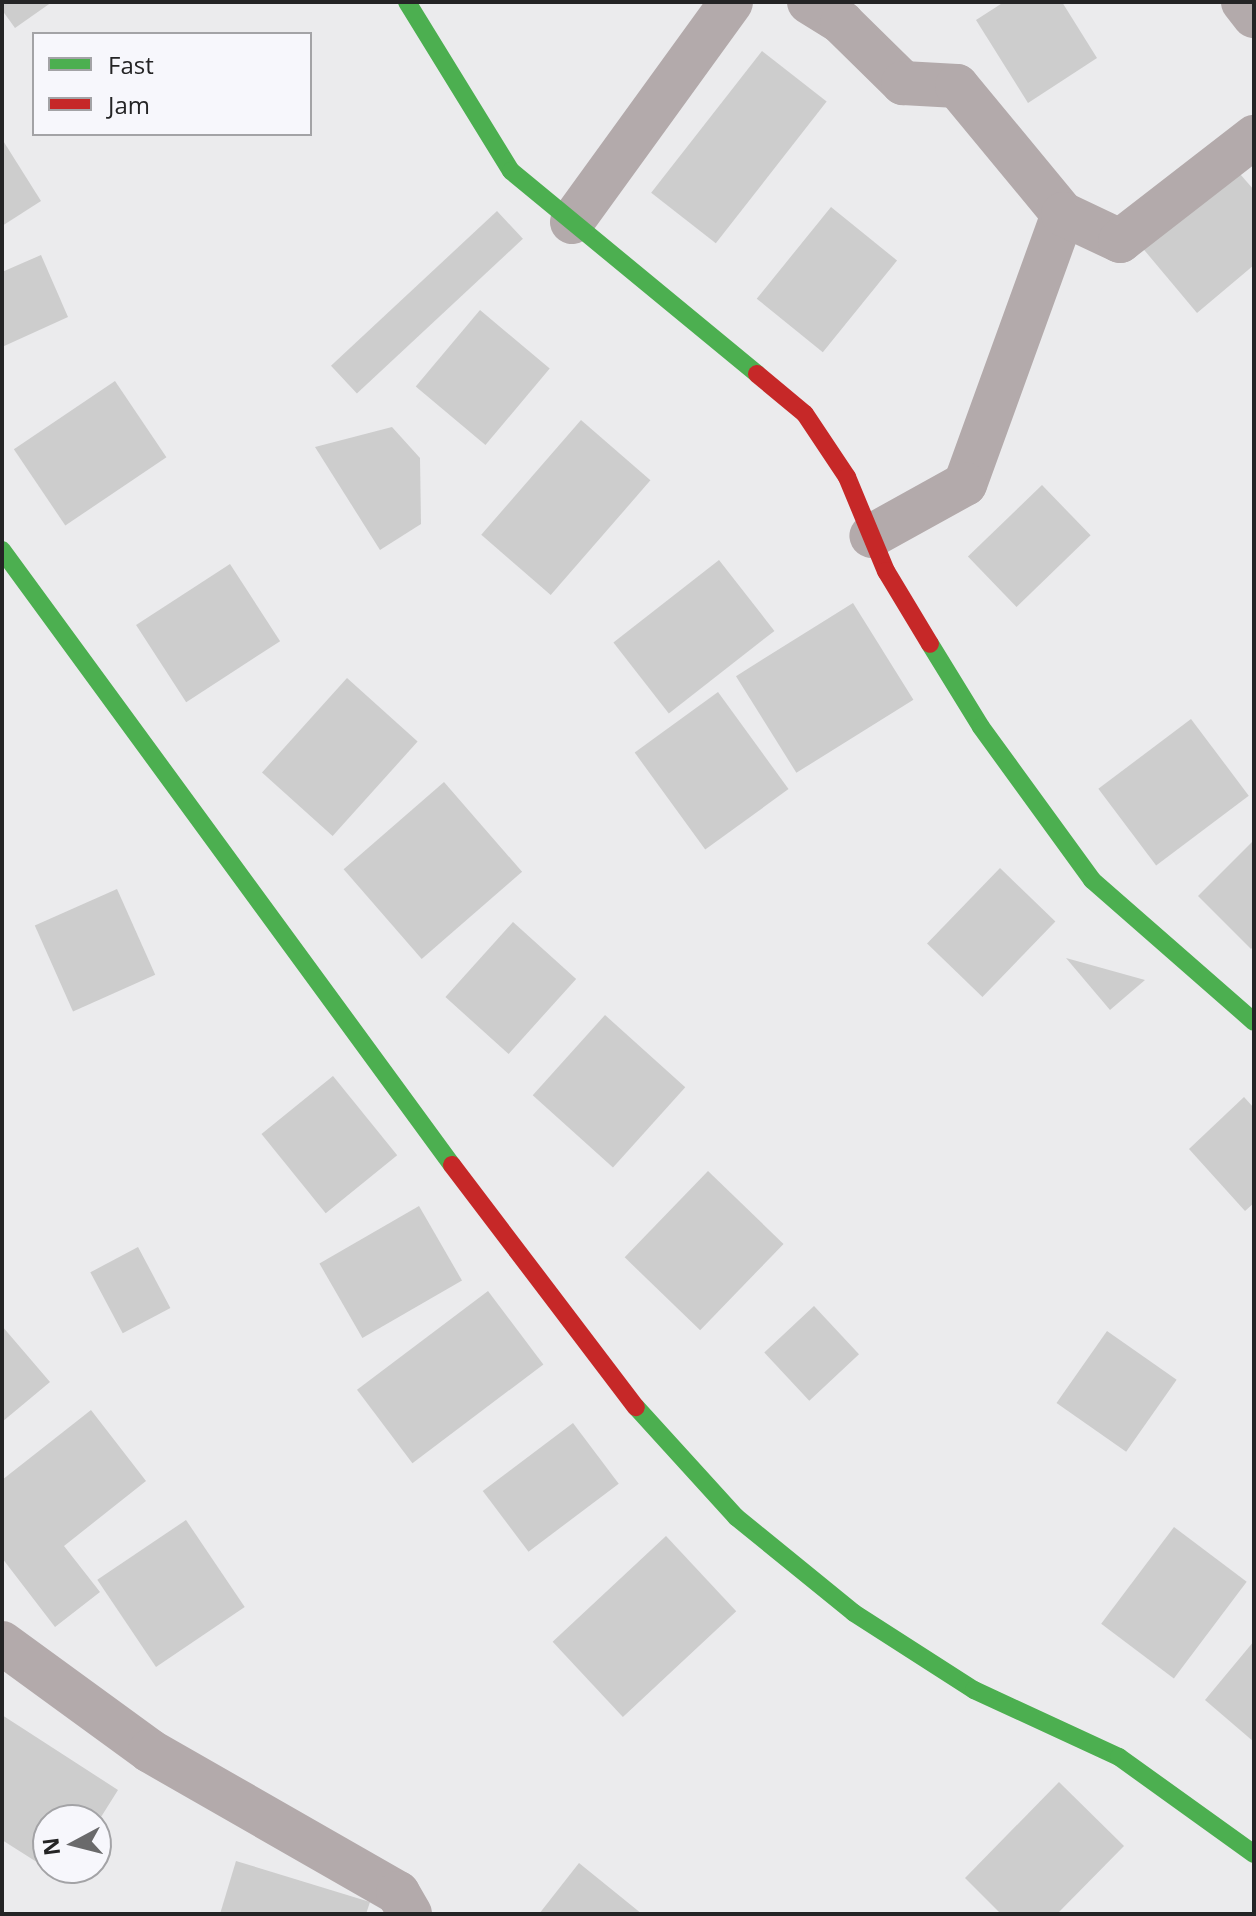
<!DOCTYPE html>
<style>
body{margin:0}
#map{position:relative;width:1256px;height:1916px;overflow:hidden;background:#ebebed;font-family:"Open Sans",sans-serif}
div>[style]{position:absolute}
.building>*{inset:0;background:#cdcdcd;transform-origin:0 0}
.street>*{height:44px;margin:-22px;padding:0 22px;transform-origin:22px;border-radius:22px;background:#b3aaab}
.fast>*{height:18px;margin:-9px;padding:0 9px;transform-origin:9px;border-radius:9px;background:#4caf50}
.jam>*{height:18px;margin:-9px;padding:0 9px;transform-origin:9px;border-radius:9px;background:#c62828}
span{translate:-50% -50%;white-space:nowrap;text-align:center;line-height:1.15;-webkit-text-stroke:6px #f7f7fc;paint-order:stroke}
.frame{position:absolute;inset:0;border:4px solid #242425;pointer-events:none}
.legend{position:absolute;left:32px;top:32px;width:280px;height:104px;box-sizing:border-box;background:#f7f7fc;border:2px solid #a3a3a6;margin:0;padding:10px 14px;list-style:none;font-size:24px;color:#242425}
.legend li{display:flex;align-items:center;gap:16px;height:40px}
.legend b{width:40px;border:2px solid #a3a3a6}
.north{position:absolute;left:32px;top:1804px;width:80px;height:80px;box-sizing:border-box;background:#f7f7fc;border:2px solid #a3a3a6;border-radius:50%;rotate:263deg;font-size:22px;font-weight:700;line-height:32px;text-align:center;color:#242425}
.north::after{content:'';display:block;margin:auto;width:28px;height:36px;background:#6a6a6b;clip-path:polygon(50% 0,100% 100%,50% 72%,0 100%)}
</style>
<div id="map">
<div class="building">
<div style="clip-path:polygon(2px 2px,52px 2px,15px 28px,2px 10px)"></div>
<div style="clip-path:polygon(1004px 2px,1062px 2px,1097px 58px,1028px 103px,976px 20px)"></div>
<div style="left:762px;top:51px;width:82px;height:180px;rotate:38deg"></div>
<div style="clip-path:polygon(2px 139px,41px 201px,2px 226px)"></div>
<div style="clip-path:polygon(1233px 166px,1254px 190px,1254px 265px,1197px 313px,1140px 245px)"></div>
<div style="left:831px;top:207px;width:85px;height:118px;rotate:39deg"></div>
<div style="left:497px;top:211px;width:38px;height:227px;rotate:47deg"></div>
<div style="clip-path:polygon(41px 255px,68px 317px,2px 347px,2px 272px)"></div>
<div style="left:480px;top:310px;width:91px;height:100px;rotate:40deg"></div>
<div style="left:115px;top:381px;width:92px;height:122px;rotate:56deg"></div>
<div style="left:581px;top:420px;width:92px;height:152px;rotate:41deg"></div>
<div style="clip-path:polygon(392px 427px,420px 458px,421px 524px,380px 550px,315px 447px)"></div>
<div style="left:1042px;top:485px;width:70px;height:103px;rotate:46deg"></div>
<div style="left:719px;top:560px;width:90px;height:134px;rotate:52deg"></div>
<div style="left:230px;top:564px;width:92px;height:112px;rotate:57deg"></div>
<div style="left:853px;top:603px;width:114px;height:138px;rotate:58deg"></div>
<div style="left:347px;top:678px;width:95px;height:127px;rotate:42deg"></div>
<div style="left:718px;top:692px;width:120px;height:103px;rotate:54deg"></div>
<div style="left:1191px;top:719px;width:96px;height:116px;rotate:53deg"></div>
<div style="left:444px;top:782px;width:119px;height:133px;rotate:49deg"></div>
<div style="clip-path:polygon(1254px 840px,1254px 946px,1251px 949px,1198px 896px)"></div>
<div style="left:1000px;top:868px;width:77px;height:105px;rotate:44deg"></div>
<div style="left:117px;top:889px;width:94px;height:90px;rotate:66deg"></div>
<div style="left:513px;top:922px;width:85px;height:101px;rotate:42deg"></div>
<div style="clip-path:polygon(1066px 958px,1145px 980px,1110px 1010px)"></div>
<div style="left:605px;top:1015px;width:108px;height:108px;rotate:42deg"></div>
<div style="left:333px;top:1076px;width:102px;height:92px;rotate:51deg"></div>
<div style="clip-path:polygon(1244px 1097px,1254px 1108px,1254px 1203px,1245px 1211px,1189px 1149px)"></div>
<div style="left:708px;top:1171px;width:105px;height:120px;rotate:44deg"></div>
<div style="left:419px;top:1206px;width:86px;height:115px;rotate:60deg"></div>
<div style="left:138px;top:1247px;width:69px;height:54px;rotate:62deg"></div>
<div style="left:488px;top:1291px;width:92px;height:164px;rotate:53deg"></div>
<div style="left:814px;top:1306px;width:66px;height:68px;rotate:47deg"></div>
<div style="clip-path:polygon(2px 1326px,50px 1382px,2px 1422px)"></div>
<div style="left:1107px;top:1331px;width:85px;height:88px;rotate:35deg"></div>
<div style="clip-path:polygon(91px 1410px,146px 1481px,64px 1546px,100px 1592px,55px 1627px,2px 1558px,2px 1480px)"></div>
<div style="left:573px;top:1423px;width:76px;height:113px;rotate:53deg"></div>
<div style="left:186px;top:1520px;width:105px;height:107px;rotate:56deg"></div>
<div style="left:1174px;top:1527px;width:91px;height:121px;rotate:37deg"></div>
<div style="left:666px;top:1536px;width:103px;height:155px;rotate:47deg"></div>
<div style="clip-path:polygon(1254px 1641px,1254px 1742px,1205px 1700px)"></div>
<div style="clip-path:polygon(2px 1715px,118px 1790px,96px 1825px,96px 1820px,48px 1820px,48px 1868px,68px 1868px,62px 1878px,2px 1840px)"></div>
<div style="clip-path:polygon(1059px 1782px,1124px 1846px,1057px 1914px,1001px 1914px,965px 1878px)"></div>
<div style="clip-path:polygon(236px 1861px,370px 1902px,366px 1914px,220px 1914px)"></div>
<div style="clip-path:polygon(579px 1863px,642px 1914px,539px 1914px)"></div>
</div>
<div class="street">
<div style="left:809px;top:2px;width:39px;rotate:32deg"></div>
<div style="left:842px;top:23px;width:86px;rotate:44.5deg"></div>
<div style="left:903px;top:83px;width:54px;rotate:3.2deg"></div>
<div style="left:957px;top:86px;width:166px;rotate:50.4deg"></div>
<div style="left:1063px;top:214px;width:287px;rotate:109.9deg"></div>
<div style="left:965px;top:484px;width:107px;rotate:151deg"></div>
<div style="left:1243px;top:2px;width:18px;rotate:52deg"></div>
<div style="left:1063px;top:214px;width:63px;rotate:25.3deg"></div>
<div style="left:1120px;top:241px;width:170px;rotate:-37.8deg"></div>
<div style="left:572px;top:222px;width:271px;rotate:-54.1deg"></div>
<div style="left:2px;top:1643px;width:183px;rotate:36.1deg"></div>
<div style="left:150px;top:1751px;width:286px;rotate:29.8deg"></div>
<div style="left:398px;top:1893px;width:24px;rotate:60deg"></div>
</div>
<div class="fast">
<div style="left:407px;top:2px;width:198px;rotate:58.4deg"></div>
<div style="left:511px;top:171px;width:319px;rotate:39.5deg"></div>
<div style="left:2px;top:550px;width:762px;rotate:53.81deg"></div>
<div style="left:930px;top:644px;width:97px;rotate:58.4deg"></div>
<div style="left:981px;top:727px;width:189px;rotate:54deg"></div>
<div style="left:1092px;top:880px;width:215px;rotate:41.2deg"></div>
<div style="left:636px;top:1407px;width:149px;rotate:47.7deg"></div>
<div style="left:736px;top:1517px;width:152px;rotate:39.1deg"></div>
<div style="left:854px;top:1613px;width:143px;rotate:32.7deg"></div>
<div style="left:974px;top:1690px;width:160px;rotate:24.8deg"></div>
<div style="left:1119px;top:1757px;width:166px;rotate:35.7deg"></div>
</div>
<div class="jam">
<div style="left:757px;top:374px;width:62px;rotate:39.8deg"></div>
<div style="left:805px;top:414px;width:76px;rotate:56.3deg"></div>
<div style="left:847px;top:477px;width:102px;rotate:67.5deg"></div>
<div style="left:886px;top:571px;width:85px;rotate:58.9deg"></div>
<div style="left:452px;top:1165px;width:304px;rotate:52.8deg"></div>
</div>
<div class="frame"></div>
<ul class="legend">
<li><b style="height:10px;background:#4caf50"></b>Fast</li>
<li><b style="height:10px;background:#c62828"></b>Jam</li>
</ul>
<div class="north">N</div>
</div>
